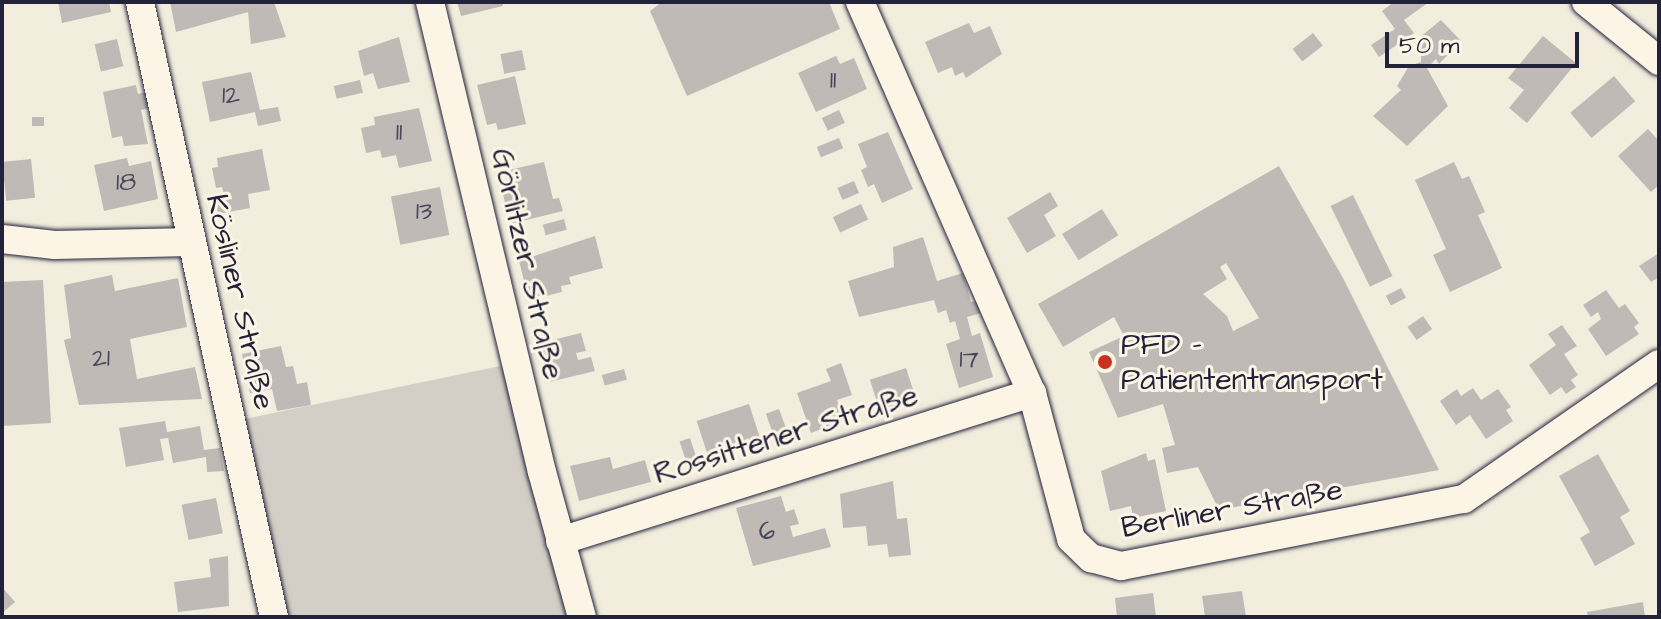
<!DOCTYPE html>
<meta charset="utf-8">
<style>
body{margin:0}
#map{position:relative;width:1661px;height:619px;overflow:hidden;background:#f3edde;font-family:"Architects Daughter",sans-serif}
div>[style]{position:absolute}
.green>*{inset:0;background:#d4cfc6}
.building>*{inset:0;background:#bfbab6;transform-origin:0 0}
.roads{filter:drop-shadow(0 0 2px #22223b) drop-shadow(0 0 2px #22223b)}
.street>*{height:28px;margin:-14px;padding:0 14px;transform-origin:14px;border-radius:14px;background:#fcf5e5}
.dots>*{width:22px;height:22px;translate:-50% -50%;box-sizing:border-box;border:4px solid #fcf5e5;border-radius:50%}
span{translate:-50% -50%;white-space:nowrap;text-align:center;line-height:1.15;-webkit-text-stroke:6px #fcf5e5;paint-order:stroke}
.number-label{font-size:26px;color:#49485a}
.number-label span{-webkit-text-stroke-width:0}
.street-label{font-size:30px;color:#22223b}
.poi-label{font-size:30px;color:#22223b}
.left{translate:0 -50%;text-align:left}
.frame{position:absolute;inset:0;border:4px solid #22223b;pointer-events:none}
.scale{position:absolute;left:1385px;top:32px;width:194px;height:36px;box-sizing:border-box;border:4px solid #22223b;border-top:0;padding-left:10px;font-size:24px;line-height:28px;white-space:nowrap;color:#22223b;-webkit-text-stroke:6px #fcf5e5;paint-order:stroke}
</style>
<div id="map">
<div class="green">
<div style="clip-path:polygon(505px 365px,573px 617px,280px 617px,240px 420px)"></div>
</div>
<div class="building">
<div style="clip-path:polygon(58px 2px,109px 2px,111px 12px,62px 23px)"></div>
<div style="clip-path:polygon(170px 2px,274px 2px,286px 37px,251px 44px,248px 12px,176px 32px)"></div>
<div style="clip-path:polygon(457px 2px,502px 2px,503px 6px,461px 16px)"></div>
<div style="clip-path:polygon(662px 2px,829px 2px,840px 29px,687px 96px,650px 11px)"></div>
<div style="clip-path:polygon(1394px 2px,1429px 2px,1404px 20px,1414px 33px,1379px 57px,1371px 45px,1395px 29px,1382px 11px)"></div>
<div style="clip-path:polygon(1441px 20px,1461px 41px,1439px 64px,1436px 59px,1427px 68px,1448px 106px,1407px 146px,1373px 116px,1401px 90px,1397px 86px,1409px 66px,1421px 62px,1421px 51px,1414px 42px)"></div>
<div style="clip-path:polygon(969px 23px,974px 33px,990px 26px,1002px 54px,966px 78px,963px 72px,955px 76px,952px 67px,938px 73px,925px 42px)"></div>
<div style="left:1313px;top:33px;width:16px;height:26px;rotate:52deg"></div>
<div style="clip-path:polygon(1543px 36px,1576px 63px,1527px 123px,1509px 108px,1524px 90px,1508px 78px)"></div>
<div style="clip-path:polygon(399px 37px,410px 82px,378px 89px,373px 73px,364px 76px,358px 51px)"></div>
<div style="left:117px;top:39px;width:28px;height:23px;rotate:77deg"></div>
<div style="left:522px;top:50px;width:20px;height:22px;rotate:79deg"></div>
<div style="clip-path:polygon(836px 56px,840px 64px,854px 58px,867px 89px,816px 112px,798px 73px)"></div>
<div style="clip-path:polygon(251px 72px,260px 110px,278px 107px,281px 121px,258px 126px,255px 112px,210px 122px,202px 82px)"></div>
<div style="clip-path:polygon(515px 76px,526px 124px,498px 130px,496px 123px,487px 125px,477px 85px)"></div>
<div style="left:1614px;top:76px;width:33px;height:57px;rotate:50deg"></div>
<div style="left:360px;top:80px;width:13px;height:27px;rotate:77deg"></div>
<div style="clip-path:polygon(136px 85px,138px 94px,146px 92px,149px 108px,141px 110px,148px 144px,124px 146px,122px 136px,112px 138px,103px 92px)"></div>
<div style="clip-path:polygon(419px 108px,432px 161px,399px 168px,396px 155px,382px 158px,380px 150px,366px 153px,361px 128px,375px 125px,374px 117px)"></div>
<div style="left:839px;top:110px;width:14px;height:19px;rotate:65deg"></div>
<div style="left:44px;top:117px;width:9px;height:12px;rotate:90deg"></div>
<div style="clip-path:polygon(1648px 129px,1659px 141px,1659px 185px,1651px 192px,1618px 156px)"></div>
<div style="clip-path:polygon(888px 132px,913px 189px,882px 203px,874px 184px,868px 187px,861px 170px,867px 167px,858px 144px)"></div>
<div style="left:839px;top:138px;width:11px;height:24px;rotate:68deg"></div>
<div style="clip-path:polygon(262px 149px,270px 190px,248px 194px,250px 208px,218px 214px,215px 201px,225px 199px,222px 187px,216px 188px,212px 168px,218px 167px,217px 158px)"></div>
<div style="clip-path:polygon(127px 158px,129px 166px,151px 161px,158px 199px,104px 211px,94px 165px)"></div>
<div style="left:31px;top:159px;width:39px;height:29px;rotate:84deg"></div>
<div style="clip-path:polygon(544px 162px,553px 199px,559px 198px,563px 211px,510px 224px,502px 190px,513px 186px,509px 170px)"></div>
<div style="clip-path:polygon(1454px 162px,1462px 179px,1469px 176px,1485px 212px,1478px 215px,1502px 268px,1450px 292px,1433px 255px,1446px 249px,1415px 180px)"></div>
<div style="clip-path:polygon(evenodd,1279px 166px,1343px 278px,1439px 470px,1219px 510px,1198px 467px,1167px 473px,1162px 448px,1175px 445px,1163px 404px,1118px 418px,1089px 352px,1124px 336px,1114px 317px,1063px 347px,1038px 304px,1279px 166px,1226px 263px,1259px 318px,1233px 331px,1227px 316px,1203px 294px,1227px 279px,1220px 267px,1226px 263px)"></div>
<div style="left:854px;top:181px;width:13px;height:18px;rotate:67deg"></div>
<div style="left:440px;top:187px;width:49px;height:50px;rotate:79deg"></div>
<div style="clip-path:polygon(1050px 192px,1058px 206px,1044px 215px,1056px 236px,1027px 253px,1007px 218px)"></div>
<div style="left:1353px;top:195px;width:90px;height:25px;rotate:64deg"></div>
<div style="left:861px;top:204px;width:17px;height:31px;rotate:65deg"></div>
<div style="left:1102px;top:209px;width:31px;height:47px;rotate:58deg"></div>
<div style="left:564px;top:219px;width:11px;height:22px;rotate:75deg"></div>
<div style="clip-path:polygon(595px 236px,603px 268px,569px 277px,571px 284px,561px 286px,562px 292px,529px 300px,519px 261px)"></div>
<div style="clip-path:polygon(923px 237px,937px 281px,963px 273px,971px 302px,978px 301px,981px 313px,967px 317px,972px 336px,980px 333px,993px 377px,959px 388px,946px 344px,960px 339px,955px 321px,950px 323px,946px 310px,938px 313px,934px 300px,859px 317px,848px 281px,894px 267px,893px 247px)"></div>
<div style="clip-path:polygon(1659px 253px,1659px 277px,1651px 282px,1639px 266px)"></div>
<div style="clip-path:polygon(112px 275px,115px 291px,178px 278px,187px 327px,130px 339px,137px 379px,195px 367px,202px 399px,79px 405px,64px 340px,71px 338px,64px 285px)"></div>
<div style="clip-path:polygon(43px 280px,51px 423px,2px 426px,2px 282px)"></div>
<div style="left:1401px;top:288px;width:11px;height:17px;rotate:63deg"></div>
<div style="clip-path:polygon(1606px 290px,1619px 308px,1625px 304px,1639px 323px,1634px 327px,1639px 334px,1606px 356px,1588px 329px,1601px 319px,1598px 312px,1591px 317px,1583px 305px)"></div>
<div style="left:1423px;top:316px;width:16px;height:19px;rotate:55deg"></div>
<div style="clip-path:polygon(1562px 325px,1577px 346px,1564px 354px,1578px 375px,1571px 380px,1576px 387px,1566px 394px,1561px 387px,1550px 395px,1529px 365px,1556px 345px,1548px 334px)"></div>
<div style="clip-path:polygon(581px 333px,586px 351px,576px 353px,578px 360px,591px 357px,595px 371px,549px 382px,540px 343px)"></div>
<div style="clip-path:polygon(281px 346px,286px 367px,293px 366px,297px 384px,307px 382px,311px 405px,277px 411px,272px 389px,250px 393px,242px 354px)"></div>
<div style="clip-path:polygon(841px 363px,852px 395px,837px 400px,845px 420px,811px 433px,797px 393px,831px 381px,826px 369px)"></div>
<div style="left:906px;top:368px;width:32px;height:38px;rotate:72deg"></div>
<div style="left:624px;top:369px;width:11px;height:23px;rotate:75deg"></div>
<div style="clip-path:polygon(1473px 388px,1481px 400px,1498px 389px,1511px 407px,1506px 410px,1513px 421px,1486px 439px,1470px 415px,1456px 425px,1440px 401px,1457px 389px,1461px 396px)"></div>
<div style="left:749px;top:404px;width:36px;height:55px;rotate:72deg"></div>
<div style="left:779px;top:409px;width:23px;height:14px;rotate:70deg"></div>
<div style="clip-path:polygon(165px 421px,167px 432px,200px 426px,204px 450px,220px 448px,224px 471px,207px 472px,206px 457px,173px 463px,168px 438px,160px 439px,164px 460px,126px 467px,119px 428px)"></div>
<div style="left:690px;top:438px;width:22px;height:11px;rotate:72deg"></div>
<div style="clip-path:polygon(1146px 453px,1148px 461px,1155px 459px,1166px 511px,1133px 518px,1131px 506px,1110px 511px,1101px 471px)"></div>
<div style="clip-path:polygon(1598px 454px,1630px 511px,1620px 517px,1635px 544px,1595px 566px,1580px 538px,1590px 532px,1559px 476px)"></div>
<div style="clip-path:polygon(610px 457px,613px 469px,645px 460px,651px 482px,579px 501px,570px 466px)"></div>
<div style="clip-path:polygon(893px 481px,897px 519px,907px 518px,911px 555px,889px 557px,887px 544px,868px 546px,866px 526px,843px 528px,840px 494px)"></div>
<div style="clip-path:polygon(781px 496px,786px 512px,794px 509px,799px 524px,790px 526px,793px 537px,825px 528px,831px 547px,753px 566px,736px 508px)"></div>
<div style="left:216px;top:498px;width:36px;height:35px;rotate:79deg"></div>
<div style="clip-path:polygon(228px 556px,229px 606px,178px 612px,174px 582px,211px 577px,209px 559px)"></div>
<div style="clip-path:polygon(2px 587px,15px 602px,2px 613px)"></div>
<div style="clip-path:polygon(1242px 591px,1246px 617px,1205px 617px,1202px 596px)"></div>
<div style="clip-path:polygon(1153px 593px,1156px 617px,1117px 617px,1115px 598px)"></div>
<div style="clip-path:polygon(1643px 602px,1645px 617px,1588px 617px,1587px 612px)"></div>
</div>
<div class="roads">
<div class="street">
<div style="left:140px;top:2px;width:629px;rotate:77.71deg"></div>
<div style="left:430px;top:2px;width:483px;rotate:76.6deg"></div>
<div style="left:542px;top:472px;width:150px;rotate:74.6deg"></div>
<div style="left:860px;top:2px;width:427px;rotate:66.3deg"></div>
<div style="left:1032px;top:393px;width:151px;rotate:75deg"></div>
<div style="left:1071px;top:539px;width:28px;rotate:44deg"></div>
<div style="left:1091px;top:558px;width:31px;rotate:15deg"></div>
<div style="left:1121px;top:566px;width:349px;rotate:-11.1deg"></div>
<div style="left:1464px;top:499px;width:237px;rotate:-34.7deg"></div>
<div style="left:1586px;top:2px;width:94px;rotate:38.9deg"></div>
<div style="left:2px;top:239px;width:53px;rotate:6.5deg"></div>
<div style="left:55px;top:245px;width:136px;rotate:-1.3deg"></div>
<div style="left:560px;top:541px;width:495px;rotate:-17.4deg"></div>
</div>
</div>
<div class="dots">
<div style="left:1105px;top:362px;background:#c8321e"></div>
</div>
<div class="number-label">
<span style="left:833px;top:81px">11</span>
<span style="left:231px;top:96px">12</span>
<span style="left:399px;top:133px">11</span>
<span style="left:126px;top:183px">18</span>
<span style="left:424px;top:212px">13</span>
<span style="left:101px;top:359px">21</span>
<span style="left:969px;top:360px">17</span>
<span style="left:767px;top:532px">6</span>
</div>
<div class="street-label">
<span style="left:527px;top:264px;rotate:77deg">Görlitzer Straße</span>
<span style="left:240px;top:302px;rotate:77deg">Kösliner Straße</span>
<span style="left:786px;top:435px;rotate:-17deg">Rossittener Straße</span>
<span style="left:1232px;top:509px;rotate:-10deg">Berliner Straße</span>
</div>
<div class="poi-label">
<span class="left" style="left:1121px;top:362px">PFD -<br>Patiententransport</span>
</div>
<div class="frame"></div>
<div class="scale">50 m</div>
</div>
